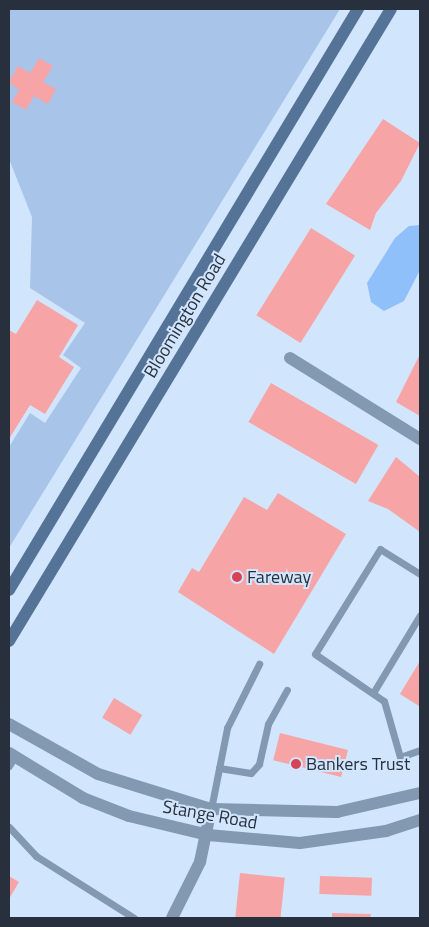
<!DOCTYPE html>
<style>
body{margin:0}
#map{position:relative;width:429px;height:927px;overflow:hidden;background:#d1e5fd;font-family:"Titillium Web",sans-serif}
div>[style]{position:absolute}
.green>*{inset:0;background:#a8c5e9}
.water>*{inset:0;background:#8fc0fa}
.building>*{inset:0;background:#f6a4a6;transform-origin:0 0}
.lane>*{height:7px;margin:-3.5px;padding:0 3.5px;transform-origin:3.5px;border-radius:3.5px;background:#8398b1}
.street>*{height:12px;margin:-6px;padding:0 6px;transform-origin:6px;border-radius:6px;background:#8398b1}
.secondary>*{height:12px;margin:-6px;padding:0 6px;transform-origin:6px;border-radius:6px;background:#557397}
.dots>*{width:14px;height:14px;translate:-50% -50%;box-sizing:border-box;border:2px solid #d1e5fd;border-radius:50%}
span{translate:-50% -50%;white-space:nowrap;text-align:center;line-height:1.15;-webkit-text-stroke:4px #d1e5fd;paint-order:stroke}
.street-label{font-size:18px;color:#27303c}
.poi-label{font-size:18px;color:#27303c}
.left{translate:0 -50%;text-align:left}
.frame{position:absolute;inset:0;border:10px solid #27303c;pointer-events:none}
</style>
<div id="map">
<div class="green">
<div style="clip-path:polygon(9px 9px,340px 9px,9px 548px,9px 447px,30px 413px,45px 423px,81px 368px,63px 355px,85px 323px,30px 288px,32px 217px,9px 159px)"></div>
</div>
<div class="water">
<div style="clip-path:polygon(420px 225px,420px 270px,404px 301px,384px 311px,371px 302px,367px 283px,395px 238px,409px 226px)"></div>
</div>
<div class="building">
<div style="clip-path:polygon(39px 58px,53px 66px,43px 82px,56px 89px,48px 104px,34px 96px,26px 110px,12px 102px,19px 90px,9px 82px,18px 66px,30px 73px)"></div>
<div style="clip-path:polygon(383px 119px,420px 143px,401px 181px,376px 213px,370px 230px,326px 204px)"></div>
<div style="left:311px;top:228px;width:52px;height:103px;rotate:32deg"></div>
<div style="clip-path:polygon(37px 300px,78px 325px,59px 357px,74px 367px,45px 414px,30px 405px,9px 439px,9px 330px,16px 334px)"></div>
<div style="clip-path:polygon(420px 354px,420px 416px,396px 402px)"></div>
<div style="left:271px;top:383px;width:124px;height:45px;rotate:30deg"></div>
<div style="clip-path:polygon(396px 457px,420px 477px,420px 532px,388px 509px,368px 501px)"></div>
<div style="clip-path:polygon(278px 493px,346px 534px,274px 654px,178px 592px,192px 568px,199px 572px,244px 497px,267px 510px)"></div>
<div style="clip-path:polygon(420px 661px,420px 703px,419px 706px,400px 694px)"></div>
<div style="left:114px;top:698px;width:33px;height:23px;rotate:31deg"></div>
<div style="left:280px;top:733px;width:70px;height:28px;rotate:14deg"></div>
<div style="left:240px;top:873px;width:45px;height:45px;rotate:6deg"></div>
<div style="clip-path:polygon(9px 876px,19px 882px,9px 899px)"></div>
<div style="left:320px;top:876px;width:52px;height:18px;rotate:2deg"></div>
<div style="clip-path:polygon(332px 913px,371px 914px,370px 918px,332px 918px)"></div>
</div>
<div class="lane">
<div style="left:420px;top:574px;width:47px;rotate:-148deg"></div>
<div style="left:380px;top:549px;width:123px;rotate:121.8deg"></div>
<div style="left:315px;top:654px;width:83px;rotate:34.3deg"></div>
<div style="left:384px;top:701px;width:58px;rotate:74.1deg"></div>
<div style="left:400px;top:757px;width:21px;rotate:-19deg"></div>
<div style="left:373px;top:693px;width:91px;rotate:-58.9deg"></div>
<div style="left:9px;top:766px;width:12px;rotate:-59deg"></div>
<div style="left:219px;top:768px;width:32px;rotate:9deg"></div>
<div style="left:251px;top:773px;width:12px;rotate:-48deg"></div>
<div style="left:259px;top:764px;width:41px;rotate:-77.3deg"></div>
<div style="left:268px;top:724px;width:39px;rotate:-61deg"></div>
<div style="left:211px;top:809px;width:83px;rotate:-78.8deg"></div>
<div style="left:227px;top:728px;width:72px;rotate:-63.4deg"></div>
<div style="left:9px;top:827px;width:40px;rotate:47deg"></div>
<div style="left:36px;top:856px;width:116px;rotate:32.3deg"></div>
</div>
<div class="street">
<div style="left:290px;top:358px;width:153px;rotate:31.9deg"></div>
<div style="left:9px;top:724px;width:102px;rotate:29.3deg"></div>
<div style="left:98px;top:774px;width:118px;rotate:17.2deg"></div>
<div style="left:211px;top:809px;width:126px;rotate:1.4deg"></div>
<div style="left:337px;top:812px;width:85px;rotate:-12.9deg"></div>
<div style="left:9px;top:753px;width:87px;rotate:31.3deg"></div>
<div style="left:83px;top:798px;width:49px;rotate:21.4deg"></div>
<div style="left:129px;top:816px;width:81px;rotate:13.5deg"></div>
<div style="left:208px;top:835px;width:92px;rotate:5deg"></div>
<div style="left:300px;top:843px;width:87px;rotate:-7.9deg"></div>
<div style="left:386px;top:831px;width:36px;rotate:-18deg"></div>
<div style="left:172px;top:918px;width:63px;rotate:-63.4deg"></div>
<div style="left:200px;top:862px;width:54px;rotate:-78.3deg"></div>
</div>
<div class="secondary">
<div style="left:9px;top:590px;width:678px;rotate:-59.01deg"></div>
<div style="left:9px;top:641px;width:738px;rotate:-58.85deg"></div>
</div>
<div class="dots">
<div style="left:237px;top:577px;background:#d54456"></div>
<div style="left:296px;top:764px;background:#d54456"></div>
</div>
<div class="street-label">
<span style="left:185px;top:316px;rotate:-59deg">Bloomington Road</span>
<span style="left:210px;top:815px;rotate:10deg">Stange Road</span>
</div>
<div class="poi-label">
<span class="left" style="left:247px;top:577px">Fareway</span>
<span class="left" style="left:306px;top:764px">Bankers Trust</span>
</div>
<div class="frame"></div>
</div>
